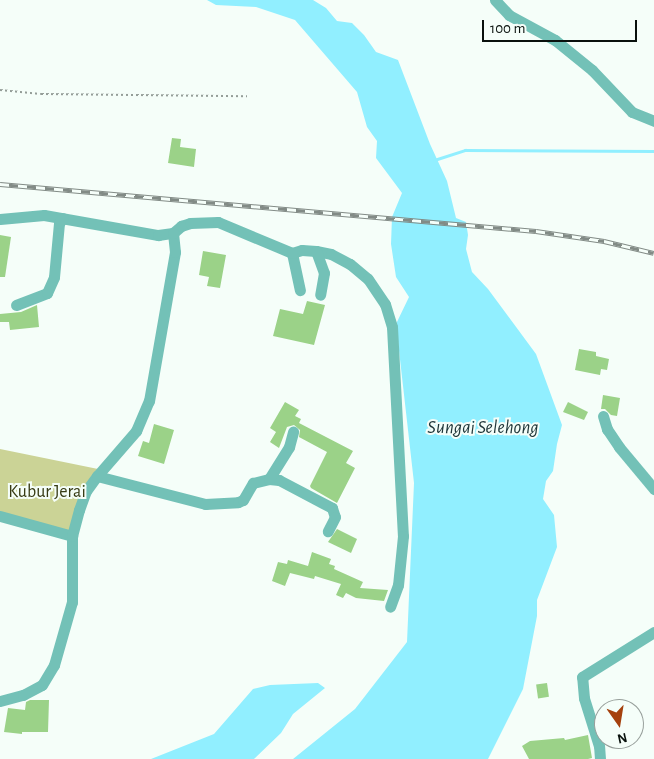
<!DOCTYPE html>
<style>
body{margin:0}
#map{position:relative;width:654px;height:759px;overflow:hidden;background:#f5fef9;font-family:"Alegreya Sans",sans-serif}
div>[style]{position:absolute}
.green>*{inset:0;background:#cbd396}
.water>*{inset:0;background:#91efff}
.stream>*{height:3px;margin:-1.5px;padding:0 1.5px;transform-origin:1.5px;border-radius:1.5px;background:#91efff}
.building>*{inset:0;background:#9bd288;transform-origin:0 0}
.path>*{height:2px;margin-top:-1px;transform-origin:0;background:repeating-linear-gradient(90deg,#949d98 0 2.5px,transparent 0 5px)}
.minor>*{height:11px;margin:-5.5px;padding:0 5.5px;transform-origin:5.5px;border-radius:5.5px;background:#73c1b7}
.rail>*{height:5px;margin-top:-2.5px;transform-origin:0;background:repeating-linear-gradient(90deg,#f5fef9 0 9px,#828b86 0 18px);box-sizing:border-box;border-block:1px solid #828b86}
span{translate:-50% -50%;white-space:nowrap;text-align:center;line-height:1.15;-webkit-text-stroke:4px #f5fef9;paint-order:stroke}
.park-label{font-size:18px;color:#373b14}
.water-label{font-size:19px;color:#20373a;font-style:italic}
.north{position:absolute;left:594px;top:699px;width:50px;height:50px;box-sizing:border-box;background:#f5fef9;border:1px solid #979f9b;border-radius:50%;rotate:167deg;font-size:14px;font-weight:700;line-height:20px;text-align:center;color:#09110d}
.north::after{content:'';display:block;margin:auto;width:18px;height:22px;background:#a5410e;clip-path:polygon(50% 0,100% 100%,50% 72%,0 100%)}
.scale{position:absolute;left:482px;top:20px;width:155px;height:22px;box-sizing:border-box;border:2px solid #09110d;border-top:0;padding-left:6px;font-size:15px;line-height:18px;white-space:nowrap;color:#09110d;-webkit-text-stroke:4px #f5fef9;paint-order:stroke}
</style>
<div id="map">
<div class="green">
<div style="clip-path:polygon(0 449px,98px 469px,69px 531px,0 513px)"></div>
</div>
<div class="water">
<div style="clip-path:polygon(207px 0,313px 0,326px 8px,337px 21px,352px 23px,364px 35px,376px 52px,398px 60px,430px 144px,447px 181px,456px 218px,466px 222px,468px 235px,466px 249px,472px 272px,488px 289px,536px 354px,562px 425px,557px 444px,553px 471px,546px 481px,543px 499px,554px 515px,557px 547px,537px 600px,537px 616px,523px 689px,488px 759px,293px 759px,355px 709px,407px 642px,414px 483px,396px 324px,409px 297px,396px 277px,391px 244px,392px 217px,402px 193px,376px 158px,377px 141px,367px 127px,357px 92px,295px 20px,256px 7px,216px 5px)"></div>
<div style="clip-path:polygon(318px 683px,325px 688px,293px 714px,281px 733px,254px 759px,151px 759px,214px 734px,253px 689px,270px 685px)"></div>
</div>
<div class="stream">
<div style="left:434px;top:160px;width:33px;rotate:-18deg"></div>
<div style="left:465px;top:150px;width:189px;rotate:0.3deg"></div>
</div>
<div class="building">
<div style="clip-path:polygon(172px 138px,181px 139px,180px 147px,196px 149px,194px 167px,168px 163px)"></div>
<div style="clip-path:polygon(0 235px,11px 237px,5px 277px,0 277px)"></div>
<div style="clip-path:polygon(203px 251px,226px 255px,220px 288px,207px 286px,209px 277px,199px 275px)"></div>
<div style="clip-path:polygon(307px 301px,325px 305px,314px 345px,273px 336px,280px 309px,303px 314px)"></div>
<div style="clip-path:polygon(37px 305px,39px 327px,10px 330px,9px 322px,0 322px,0 314px,21px 312px)"></div>
<div style="clip-path:polygon(579px 349px,596px 352px,596px 356px,609px 359px,607px 370px,601px 369px,600px 375px,575px 370px)"></div>
<div style="clip-path:polygon(603px 395px,620px 398px,617px 416px,611px 415px,605px 409px,601px 409px)"></div>
<div style="clip-path:polygon(285px 402px,299px 410px,295px 416px,301px 419px,299px 423px,353px 451px,346px 463px,355px 468px,337px 503px,311px 488px,310px 486px,327px 452px,299px 437px,300px 430px,294px 425px,287px 427px,279px 448px,270px 442px,276px 432px,270px 428px)"></div>
<div style="clip-path:polygon(568px 402px,588px 412px,584px 420px,563px 412px)"></div>
<div style="clip-path:polygon(154px 424px,174px 430px,164px 464px,138px 456px,143px 441px,149px 443px)"></div>
<div style="clip-path:polygon(337px 529px,357px 539px,351px 553px,328px 542px)"></div>
<div style="clip-path:polygon(312px 552px,331px 559px,329px 564px,335px 566px,334px 569px,363px 582px,360px 588px,388px 590px,384px 601px,356px 598px,346px 593px,343px 598px,336px 595px,341px 584px,315px 576px,314px 579px,290px 573px,285px 586px,272px 581px,278px 562px,287px 564px,288px 560px,308px 566px)"></div>
<div style="left:547px;top:683px;width:14px;height:11px;rotate:82deg"></div>
<div style="clip-path:polygon(30px 700px,49px 700px,48px 732px,22px 732px,22px 734px,4px 732px,8px 708px,25px 710px,26px 702px)"></div>
<div style="clip-path:polygon(588px 735px,592px 758px,588px 759px,529px 759px,522px 746px,530px 741px,564px 738px,565px 740px)"></div>
</div>
<div class="path">
<div style="left:0;top:90px;width:41px;rotate:5.6deg"></div>
<div style="left:41px;top:94px;width:206px;rotate:0.6deg"></div>
</div>
<div class="minor">
<div style="left:495px;top:0;width:21px;rotate:47deg"></div>
<div style="left:509px;top:15px;width:52px;rotate:28.5deg"></div>
<div style="left:555px;top:40px;width:48px;rotate:39deg"></div>
<div style="left:592px;top:70px;width:58px;rotate:46.4deg"></div>
<div style="left:632px;top:112px;width:24px;rotate:22deg"></div>
<div style="left:0;top:219px;width:44px;rotate:-5.2deg"></div>
<div style="left:44px;top:215px;width:116px;rotate:10deg"></div>
<div style="left:158px;top:235px;width:15px;rotate:-8deg"></div>
<div style="left:316px;top:251px;width:15px;rotate:11deg"></div>
<div style="left:331px;top:254px;width:21px;rotate:28deg"></div>
<div style="left:350px;top:264px;width:23px;rotate:40deg"></div>
<div style="left:368px;top:279px;width:30px;rotate:56deg"></div>
<div style="left:385px;top:304px;width:24px;rotate:73deg"></div>
<div style="left:392px;top:327px;width:209px;rotate:87deg"></div>
<div style="left:403px;top:536px;width:49px;rotate:95.8deg"></div>
<div style="left:398px;top:585px;width:23px;rotate:110deg"></div>
<div style="left:292px;top:253px;width:38px;rotate:78deg"></div>
<div style="left:16px;top:305px;width:33px;rotate:-21deg"></div>
<div style="left:47px;top:293px;width:17px;rotate:-66deg"></div>
<div style="left:54px;top:277px;width:54px;rotate:-84.7deg"></div>
<div style="left:59px;top:223px;width:6px;rotate:-51deg"></div>
<div style="left:603px;top:416px;width:14px;rotate:73deg"></div>
<div style="left:607px;top:429px;width:22px;rotate:56deg"></div>
<div style="left:619px;top:447px;width:55px;rotate:50.2deg"></div>
<div style="left:97px;top:476px;width:112px;rotate:14.5deg"></div>
<div style="left:205px;top:504px;width:33px;rotate:-3deg"></div>
<div style="left:238px;top:502px;width:5px;rotate:-22deg"></div>
<div style="left:243px;top:500px;width:20px;rotate:-60deg"></div>
<div style="left:253px;top:483px;width:16px;rotate:-14deg"></div>
<div style="left:269px;top:479px;width:10px;rotate:6deg"></div>
<div style="left:279px;top:480px;width:60px;rotate:27.8deg"></div>
<div style="left:332px;top:508px;width:9px;rotate:72deg"></div>
<div style="left:335px;top:517px;width:16px;rotate:117deg"></div>
<div style="left:269px;top:479px;width:38px;rotate:-58deg"></div>
<div style="left:289px;top:447px;width:16px;rotate:-75deg"></div>
<div style="left:0;top:516px;width:75px;rotate:15.5deg"></div>
<div style="left:0;top:701px;width:24px;rotate:-15deg"></div>
<div style="left:23px;top:695px;width:21px;rotate:-28deg"></div>
<div style="left:42px;top:685px;width:23px;rotate:-59deg"></div>
<div style="left:54px;top:665px;width:66px;rotate:-74.1deg"></div>
<div style="left:72px;top:602px;width:66px;rotate:-90deg"></div>
<div style="left:72px;top:536px;width:27px;rotate:-75deg"></div>
<div style="left:79px;top:510px;width:20px;rotate:-70deg"></div>
<div style="left:86px;top:491px;width:19px;rotate:-54deg"></div>
<div style="left:97px;top:476px;width:60px;rotate:-49.1deg"></div>
<div style="left:136px;top:431px;width:33px;rotate:-67deg"></div>
<div style="left:149px;top:401px;width:151px;rotate:-80.1deg"></div>
<div style="left:175px;top:252px;width:19px;rotate:-96deg"></div>
<div style="left:173px;top:233px;width:11px;rotate:-41deg"></div>
<div style="left:181px;top:226px;width:9px;rotate:-18deg"></div>
<div style="left:190px;top:223px;width:28px;rotate:-2deg"></div>
<div style="left:218px;top:222px;width:80px;rotate:22.7deg"></div>
<div style="left:292px;top:253px;width:10px;rotate:-17deg"></div>
<div style="left:302px;top:250px;width:14px;rotate:4deg"></div>
<div style="left:316px;top:251px;width:23px;rotate:70deg"></div>
<div style="left:324px;top:273px;width:22px;rotate:100deg"></div>
<div style="left:600px;top:759px;width:13px;rotate:-94deg"></div>
<div style="left:599px;top:746px;width:50px;rotate:-107.4deg"></div>
<div style="left:584px;top:698px;width:21px;rotate:-95deg"></div>
<div style="left:582px;top:677px;width:85px;rotate:-32deg"></div>
</div>
<div class="rail">
<div style="left:0;top:184px;width:538px;rotate:5.01deg"></div>
<div style="left:536px;top:231px;width:69px;rotate:8.4deg"></div>
<div style="left:604px;top:241px;width:51px;rotate:13.5deg"></div>
</div>
<div class="park-label">
<span style="left:47px;top:492px">Kubur Jerai</span>
</div>
<div class="water-label">
<span style="left:483px;top:428px">Sungai Selehong</span>
</div>
<div class="north">N</div>
<div class="scale">100 m</div>
</div>
